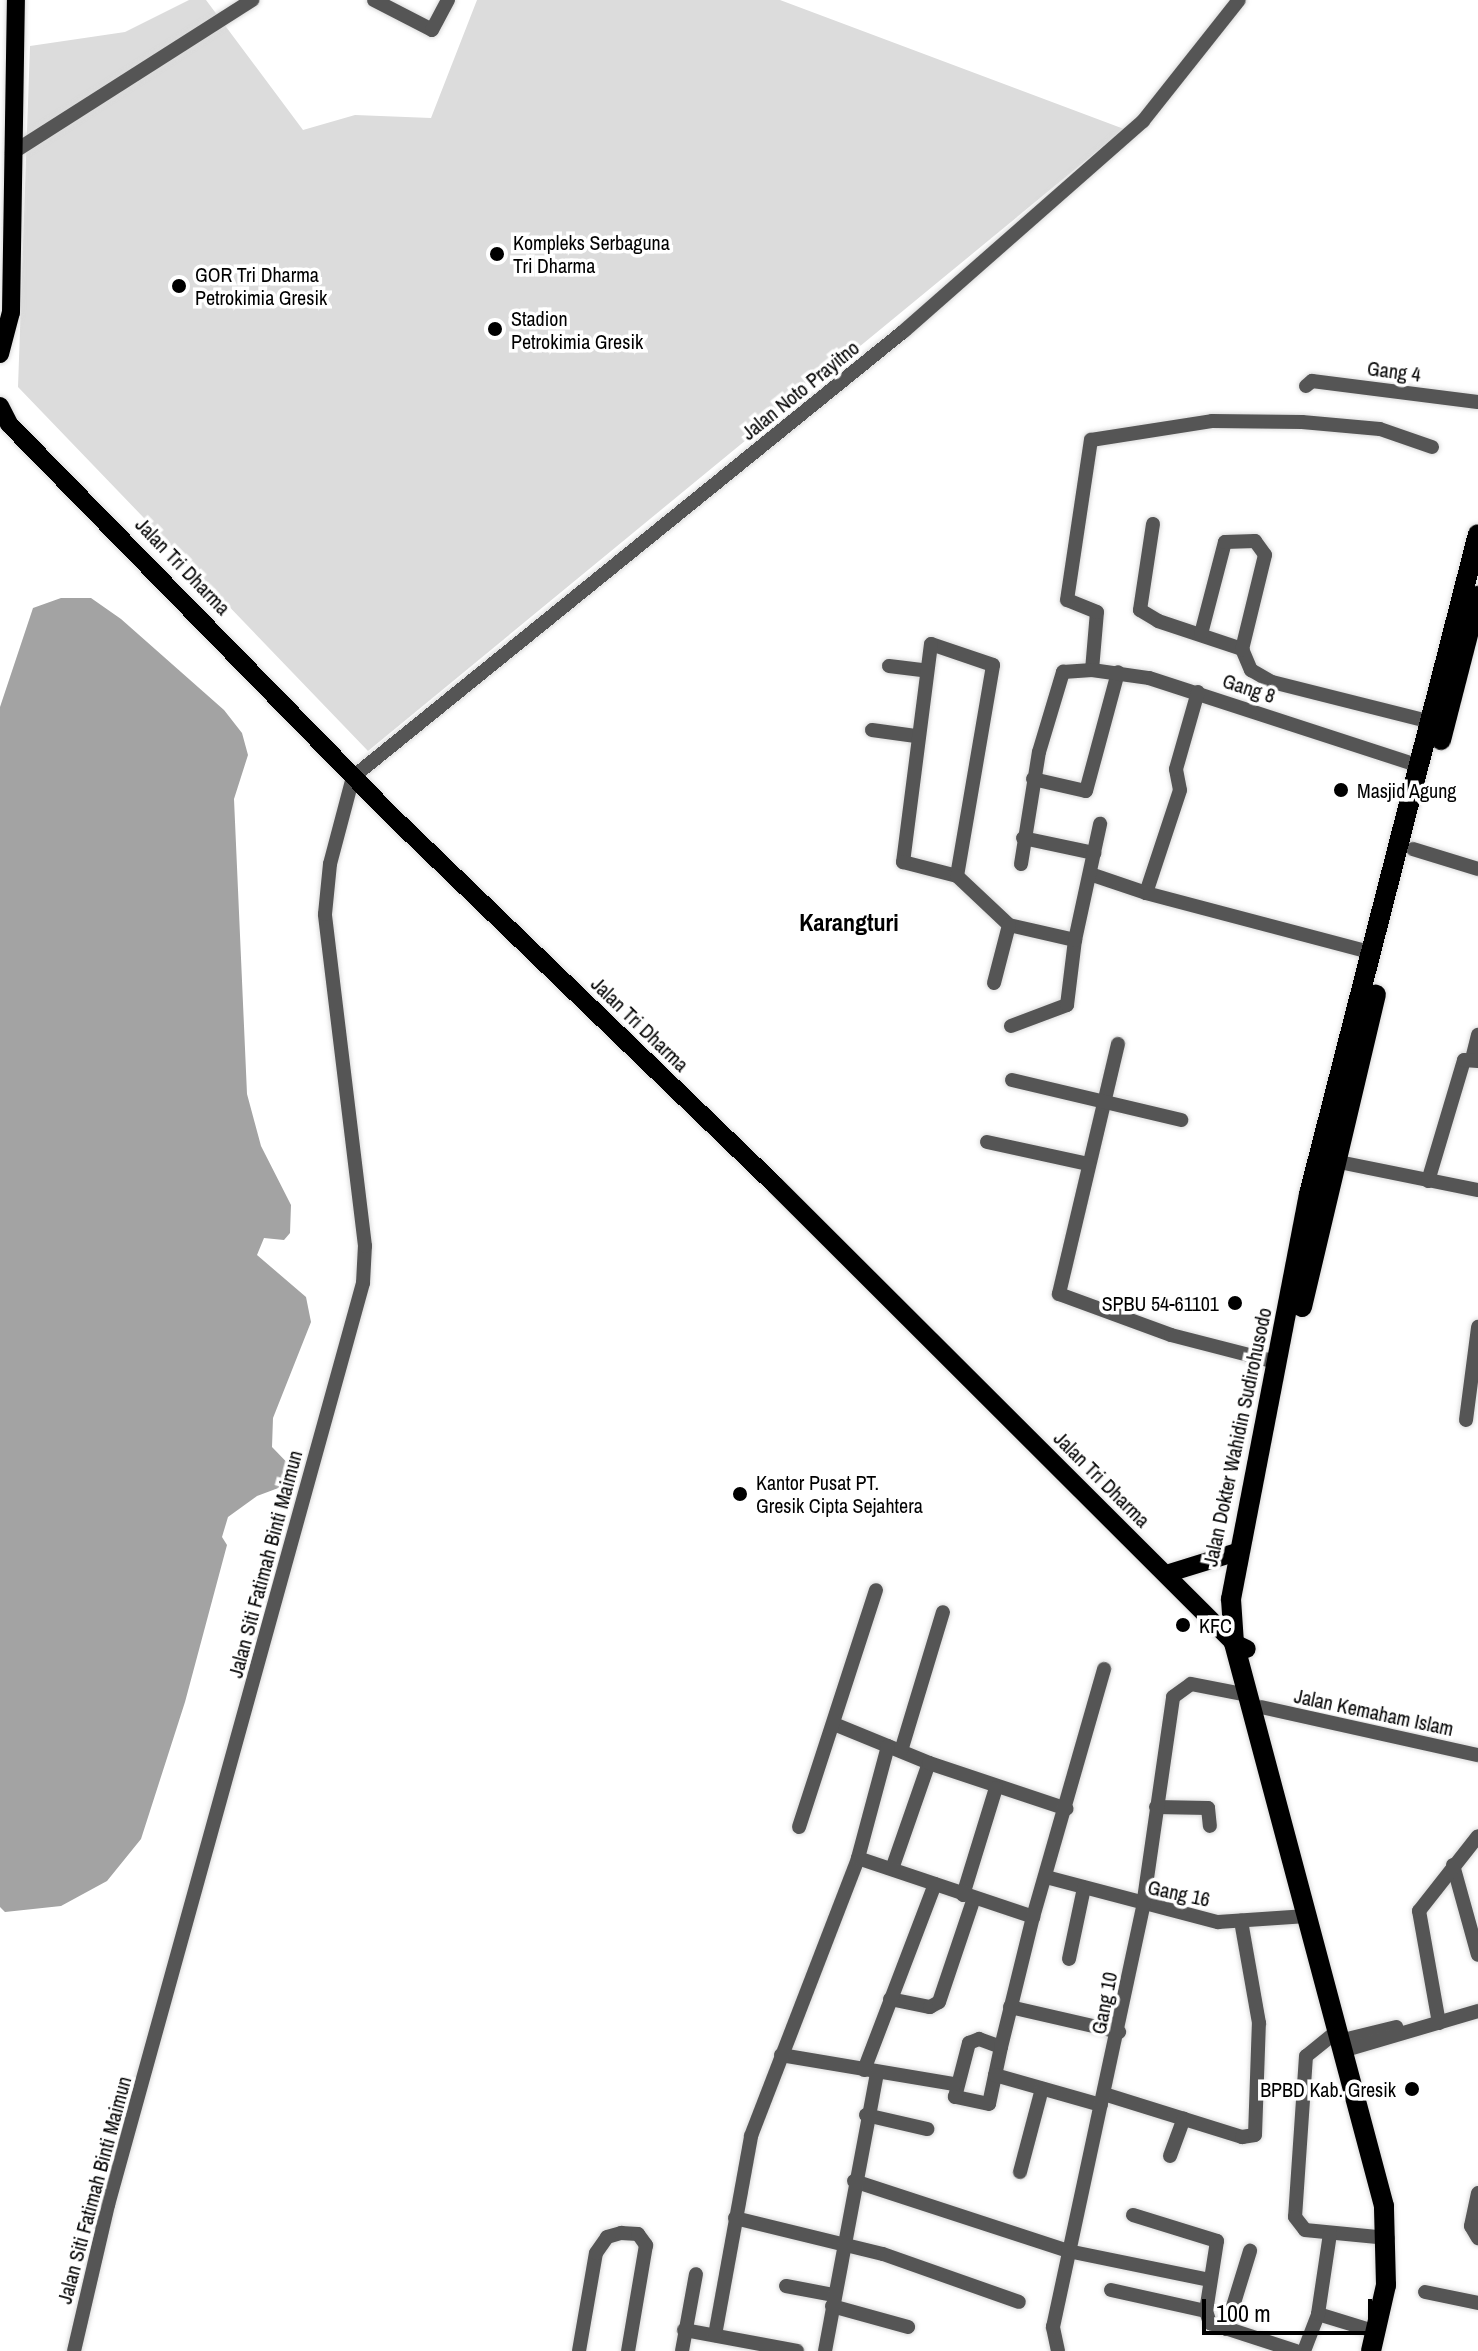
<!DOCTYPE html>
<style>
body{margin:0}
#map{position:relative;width:1478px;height:2351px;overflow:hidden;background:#fff;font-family:"Archivo Narrow",sans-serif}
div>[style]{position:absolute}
.green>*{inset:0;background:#dcdcdc}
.water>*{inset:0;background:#a3a3a3}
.roads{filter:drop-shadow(0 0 2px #dbdbdb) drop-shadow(0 0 2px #dbdbdb)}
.minor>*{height:14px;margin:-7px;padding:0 7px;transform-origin:7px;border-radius:7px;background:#555}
.major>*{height:18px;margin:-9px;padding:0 9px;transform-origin:9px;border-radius:9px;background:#000}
.highway>*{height:20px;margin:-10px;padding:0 10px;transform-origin:10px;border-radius:10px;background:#000}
.dots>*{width:22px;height:22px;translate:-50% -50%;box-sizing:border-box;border:4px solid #fff;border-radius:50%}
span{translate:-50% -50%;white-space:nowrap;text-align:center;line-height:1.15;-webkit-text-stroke:7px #fff;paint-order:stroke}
.poi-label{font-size:20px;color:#000}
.left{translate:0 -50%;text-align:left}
.right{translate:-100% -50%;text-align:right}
.street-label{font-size:20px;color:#000}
.quarter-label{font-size:24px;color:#000;font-weight:700}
.scale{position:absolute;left:1202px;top:2299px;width:170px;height:36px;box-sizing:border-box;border:4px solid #000;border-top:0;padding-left:10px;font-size:24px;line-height:28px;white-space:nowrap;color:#000;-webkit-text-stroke:6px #fff;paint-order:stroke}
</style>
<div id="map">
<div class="green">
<div style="clip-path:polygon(189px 0,206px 0,303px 130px,355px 115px,431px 118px,477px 0,780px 0,1124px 129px,368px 751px,18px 387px,30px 46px,125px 32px)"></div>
</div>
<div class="water">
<div style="clip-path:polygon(61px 598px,91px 598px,121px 619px,224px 710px,242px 733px,248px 755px,234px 799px,247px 1094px,261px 1146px,291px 1205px,290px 1233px,284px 1240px,264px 1238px,257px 1255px,306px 1297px,311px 1322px,273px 1418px,272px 1447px,299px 1475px,297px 1481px,257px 1496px,228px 1517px,222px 1537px,227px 1545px,185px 1702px,141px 1839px,107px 1881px,61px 1906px,5px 1912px,0 1907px,0 707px,33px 608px)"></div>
</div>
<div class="roads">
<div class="minor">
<div style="left:374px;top:0;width:65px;rotate:27.3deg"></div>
<div style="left:432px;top:30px;width:34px;rotate:-62deg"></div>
<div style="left:12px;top:153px;width:285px;rotate:-32.5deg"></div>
<div style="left:1306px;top:386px;width:8px;rotate:-40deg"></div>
<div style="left:1312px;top:381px;width:167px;rotate:7.2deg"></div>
<div style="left:1153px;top:524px;width:87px;rotate:98.6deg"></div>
<div style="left:1140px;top:610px;width:21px;rotate:31deg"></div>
<div style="left:1158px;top:621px;width:89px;rotate:18.4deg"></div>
<div style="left:1242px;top:649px;width:23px;rotate:67deg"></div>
<div style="left:1251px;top:670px;width:24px;rotate:30deg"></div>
<div style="left:1272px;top:682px;width:164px;rotate:14.1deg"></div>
<div style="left:1201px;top:634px;width:95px;rotate:-75.4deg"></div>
<div style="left:1225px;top:542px;width:30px;rotate:-2deg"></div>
<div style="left:1255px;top:541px;width:17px;rotate:54deg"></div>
<div style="left:1265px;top:555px;width:97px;rotate:103.7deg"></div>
<div style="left:889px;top:666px;width:35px;rotate:7deg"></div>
<div style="left:1092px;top:670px;width:58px;rotate:-85.1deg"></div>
<div style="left:1097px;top:612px;width:32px;rotate:-158deg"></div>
<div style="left:1067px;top:600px;width:162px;rotate:-81.5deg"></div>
<div style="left:1091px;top:440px;width:122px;rotate:-8.9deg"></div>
<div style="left:1212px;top:421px;width:90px;rotate:0.6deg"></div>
<div style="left:1302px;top:422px;width:78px;rotate:5.1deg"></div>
<div style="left:1380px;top:429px;width:55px;rotate:19.1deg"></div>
<div style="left:872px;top:730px;width:44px;rotate:7.8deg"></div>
<div style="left:1033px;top:779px;width:54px;rotate:12.8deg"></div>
<div style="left:1086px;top:791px;width:123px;rotate:-74.9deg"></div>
<div style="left:1023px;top:838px;width:73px;rotate:11.9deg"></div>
<div style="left:1413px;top:849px;width:68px;rotate:17.1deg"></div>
<div style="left:1021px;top:864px;width:113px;rotate:-80.9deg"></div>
<div style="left:1039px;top:752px;width:84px;rotate:-73.3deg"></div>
<div style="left:1063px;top:672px;width:29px;rotate:-4deg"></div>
<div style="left:1092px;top:670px;width:58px;rotate:8deg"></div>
<div style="left:1149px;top:678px;width:285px;rotate:18deg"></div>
<div style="left:1090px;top:874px;width:59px;rotate:18.7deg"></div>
<div style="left:1146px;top:893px;width:108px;rotate:-71.7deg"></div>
<div style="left:1180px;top:790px;width:21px;rotate:-101deg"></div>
<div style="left:1176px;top:769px;width:80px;rotate:-74.1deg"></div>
<div style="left:957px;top:876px;width:214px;rotate:-80.3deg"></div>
<div style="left:993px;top:665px;width:65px;rotate:-161.3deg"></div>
<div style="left:931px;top:644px;width:220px;rotate:97.3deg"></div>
<div style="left:903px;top:862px;width:56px;rotate:14.5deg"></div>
<div style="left:957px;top:876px;width:71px;rotate:43.3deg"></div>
<div style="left:1009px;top:925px;width:68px;rotate:12.8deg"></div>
<div style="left:1146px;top:893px;width:235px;rotate:14.8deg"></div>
<div style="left:994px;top:983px;width:60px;rotate:-75.5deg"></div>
<div style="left:1011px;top:1026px;width:60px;rotate:-20.6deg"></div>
<div style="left:1067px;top:1005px;width:65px;rotate:-83deg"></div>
<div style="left:1075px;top:940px;width:119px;rotate:-77.8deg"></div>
<div style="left:1118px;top:1044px;width:257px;rotate:103.3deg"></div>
<div style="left:1059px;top:1294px;width:119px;rotate:20.1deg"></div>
<div style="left:1171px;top:1335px;width:108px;rotate:14.4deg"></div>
<div style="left:1472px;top:1059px;width:25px;rotate:-76deg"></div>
<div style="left:1012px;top:1080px;width:174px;rotate:13.3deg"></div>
<div style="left:987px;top:1142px;width:103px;rotate:12.3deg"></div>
<div style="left:1334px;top:1161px;width:147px;rotate:11.4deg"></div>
<div style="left:1428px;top:1181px;width:126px;rotate:-73.4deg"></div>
<div style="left:1464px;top:1060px;width:14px;rotate:4deg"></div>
<div style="left:1466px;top:1420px;width:94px;rotate:-82.6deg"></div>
<div style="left:1261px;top:1707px;width:222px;rotate:12.5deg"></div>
<div style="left:834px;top:1724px;width:103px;rotate:22.3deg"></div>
<div style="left:901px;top:1751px;width:145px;rotate:-73.2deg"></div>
<div style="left:1156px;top:1807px;width:52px;rotate:1.1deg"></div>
<div style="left:1208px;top:1808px;width:18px;rotate:84deg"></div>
<div style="left:799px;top:1827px;width:249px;rotate:-72deg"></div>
<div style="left:858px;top:1858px;width:116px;rotate:-75deg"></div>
<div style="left:1453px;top:1865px;width:93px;rotate:74.5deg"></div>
<div style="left:892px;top:1869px;width:112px;rotate:-70.8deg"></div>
<div style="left:929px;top:1763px;width:145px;rotate:18.4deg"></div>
<div style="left:1046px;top:1877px;width:178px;rotate:14.7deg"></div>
<div style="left:1218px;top:1922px;width:89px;rotate:-3.9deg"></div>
<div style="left:963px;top:1895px;width:112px;rotate:-72.9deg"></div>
<div style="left:1069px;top:1959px;width:73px;rotate:-78.1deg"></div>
<div style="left:890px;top:1999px;width:41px;rotate:11.3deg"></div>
<div style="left:930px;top:2007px;width:10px;rotate:-29deg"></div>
<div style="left:939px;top:2002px;width:110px;rotate:-71.4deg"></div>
<div style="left:1010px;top:2007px;width:112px;rotate:12.9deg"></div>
<div style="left:1439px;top:2023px;width:114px;rotate:-100.1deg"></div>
<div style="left:1419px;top:1911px;width:95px;rotate:-51.8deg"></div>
<div style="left:1336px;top:2032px;width:38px;rotate:141deg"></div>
<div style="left:1306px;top:2056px;width:161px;rotate:93.9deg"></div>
<div style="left:1295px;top:2217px;width:16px;rotate:52deg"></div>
<div style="left:1305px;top:2230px;width:83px;rotate:5.5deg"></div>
<div style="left:1339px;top:2041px;width:59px;rotate:-13.8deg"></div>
<div style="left:1001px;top:2047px;width:58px;rotate:101.9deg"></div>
<div style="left:989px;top:2104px;width:35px;rotate:-168deg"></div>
<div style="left:955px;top:2097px;width:56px;rotate:-75.5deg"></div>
<div style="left:969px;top:2043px;width:11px;rotate:-22deg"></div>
<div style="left:979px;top:2039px;width:23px;rotate:20deg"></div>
<div style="left:1001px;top:2047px;width:134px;rotate:-76.2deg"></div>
<div style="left:1342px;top:2051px;width:142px;rotate:-16.4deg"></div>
<div style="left:781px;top:2055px;width:176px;rotate:9.5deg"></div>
<div style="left:864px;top:2070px;width:199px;rotate:-69.1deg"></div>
<div style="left:995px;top:2075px;width:110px;rotate:15.8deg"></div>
<div style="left:1104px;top:2094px;width:145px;rotate:17.3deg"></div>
<div style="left:1242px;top:2137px;width:13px;rotate:-9deg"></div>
<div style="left:1255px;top:2135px;width:112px;rotate:-88deg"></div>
<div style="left:1259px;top:2023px;width:104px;rotate:-100deg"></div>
<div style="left:866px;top:2115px;width:63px;rotate:12.9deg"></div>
<div style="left:1170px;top:2156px;width:40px;rotate:-69.8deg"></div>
<div style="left:1020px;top:2172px;width:86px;rotate:-75.2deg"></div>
<div style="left:854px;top:2181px;width:225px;rotate:18.1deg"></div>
<div style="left:1068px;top:2251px;width:144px;rotate:11.6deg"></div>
<div style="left:1478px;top:2193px;width:34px;rotate:102deg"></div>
<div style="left:1471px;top:2226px;width:14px;rotate:60deg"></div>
<div style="left:1133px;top:2215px;width:88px;rotate:17.2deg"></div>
<div style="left:1217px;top:2241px;width:71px;rotate:98.9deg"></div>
<div style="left:1206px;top:2311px;width:13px;rotate:72deg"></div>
<div style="left:1210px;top:2323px;width:90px;rotate:18deg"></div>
<div style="left:735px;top:2218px;width:152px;rotate:13.7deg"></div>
<div style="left:883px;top:2254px;width:144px;rotate:19.4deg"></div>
<div style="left:786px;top:2286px;width:49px;rotate:10.6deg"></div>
<div style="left:1111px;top:2290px;width:97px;rotate:12.5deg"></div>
<div style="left:1425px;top:2292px;width:54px;rotate:11.7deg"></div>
<div style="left:832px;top:2306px;width:79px;rotate:15.4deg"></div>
<div style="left:1318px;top:2314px;width:62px;rotate:17deg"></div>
<div style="left:1226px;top:2329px;width:82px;rotate:-72.9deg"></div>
<div style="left:684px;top:2330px;width:115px;rotate:10.5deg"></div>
<div style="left:715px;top:2335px;width:202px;rotate:-79.7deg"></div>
<div style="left:751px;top:2136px;width:298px;rotate:-68.9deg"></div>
<div style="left:858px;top:1858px;width:185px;rotate:18.6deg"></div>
<div style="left:1033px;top:1917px;width:258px;rotate:-74deg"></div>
<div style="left:74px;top:2351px;width:150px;rotate:-76.9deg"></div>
<div style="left:108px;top:2205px;width:957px;rotate:-74.54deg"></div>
<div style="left:363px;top:1283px;width:37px;rotate:-87deg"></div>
<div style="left:365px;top:1246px;width:334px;rotate:-96.9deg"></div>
<div style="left:325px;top:914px;width:50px;rotate:-84.3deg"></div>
<div style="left:330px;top:864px;width:90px;rotate:-75.2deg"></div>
<div style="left:353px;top:777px;width:709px;rotate:-38.99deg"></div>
<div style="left:904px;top:331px;width:318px;rotate:-41.3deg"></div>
<div style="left:1143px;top:121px;width:154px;rotate:-51.6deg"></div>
<div style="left:579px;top:2351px;width:99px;rotate:-80.2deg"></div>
<div style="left:596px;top:2253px;width:19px;rotate:-55deg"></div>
<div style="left:607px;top:2237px;width:15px;rotate:-16deg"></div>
<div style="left:621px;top:2233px;width:17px;rotate:3deg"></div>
<div style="left:638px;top:2234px;width:14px;rotate:54deg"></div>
<div style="left:646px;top:2245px;width:108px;rotate:99.6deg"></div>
<div style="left:682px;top:2351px;width:78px;rotate:-79.7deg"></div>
<div style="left:825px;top:2351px;width:284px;rotate:-79.4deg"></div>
<div style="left:1058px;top:2351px;width:25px;rotate:-102deg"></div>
<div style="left:1053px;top:2327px;width:431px;rotate:-77.9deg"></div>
<div style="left:1143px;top:1906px;width:211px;rotate:-81.8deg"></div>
<div style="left:1173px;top:1697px;width:22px;rotate:-36deg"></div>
<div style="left:1191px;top:1684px;width:58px;rotate:10.9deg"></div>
<div style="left:1304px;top:2351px;width:40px;rotate:-69deg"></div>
<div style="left:1318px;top:2314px;width:81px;rotate:-81.5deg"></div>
</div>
<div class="major">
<div style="left:0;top:354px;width:43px;rotate:-75.3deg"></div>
<div style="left:11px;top:312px;width:312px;rotate:-89.1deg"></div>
<div style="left:0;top:406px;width:20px;rotate:63deg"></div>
<div style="left:9px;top:424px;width:548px;rotate:45.67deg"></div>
<div style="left:392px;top:816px;width:532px;rotate:43.93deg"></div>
<div style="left:775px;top:1185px;width:648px;rotate:44.94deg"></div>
<div style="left:1234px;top:1643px;width:14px;rotate:25deg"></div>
<div style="left:1166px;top:1574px;width:74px;rotate:-17.2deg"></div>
</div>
<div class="highway">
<div style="left:1441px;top:740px;width:149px;rotate:-75.6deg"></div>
<div style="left:1302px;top:1307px;width:321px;rotate:-76.7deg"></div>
<div style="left:1371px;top:2351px;width:68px;rotate:-77.2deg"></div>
<div style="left:1386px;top:2285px;width:79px;rotate:-91.5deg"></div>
<div style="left:1384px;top:2206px;width:583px;rotate:-104.92deg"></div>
<div style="left:1234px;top:1643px;width:44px;rotate:-93.9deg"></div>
<div style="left:1231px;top:1599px;width:412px;rotate:-79.1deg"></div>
<div style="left:1309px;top:1194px;width:681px;rotate:-75.64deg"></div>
</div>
</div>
<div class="dots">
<div style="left:497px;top:254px;background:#000"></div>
<div style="left:179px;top:286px;background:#000"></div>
<div style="left:495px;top:329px;background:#000"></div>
<div style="left:1341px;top:790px;background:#000"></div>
<div style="left:1235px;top:1303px;background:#000"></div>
<div style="left:740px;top:1494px;background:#000"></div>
<div style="left:1183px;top:1625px;background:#000"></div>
<div style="left:1412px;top:2089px;background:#000"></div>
</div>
<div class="poi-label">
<span class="left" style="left:513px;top:254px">Kompleks Serbaguna<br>Tri Dharma</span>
<span class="left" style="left:195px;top:286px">GOR Tri Dharma<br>Petrokimia Gresik</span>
<span class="left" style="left:511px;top:330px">Stadion<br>Petrokimia Gresik</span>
<span class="left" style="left:1357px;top:790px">Masjid Agung</span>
<span class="right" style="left:1219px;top:1303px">SPBU 54-61101</span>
<span class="left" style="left:756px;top:1494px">Kantor Pusat PT.<br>Gresik Cipta Sejahtera</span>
<span class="left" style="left:1199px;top:1625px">KFC</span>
<span class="right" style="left:1396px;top:2089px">BPBD Kab. Gresik</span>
</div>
<div class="street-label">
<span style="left:1394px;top:371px;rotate:7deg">Gang 4</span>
<span style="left:800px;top:390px;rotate:-39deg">Jalan Noto Prayitno</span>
<span style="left:183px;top:566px;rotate:46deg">Jalan Tri Dharma</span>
<span style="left:1249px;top:688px;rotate:18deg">Gang 8</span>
<span style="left:640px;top:1024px;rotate:44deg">Jalan Tri Dharma</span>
<span style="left:1237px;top:1437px;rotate:-78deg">Jalan Dokter Wahidin Sudirohusodo</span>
<span style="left:1102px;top:1479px;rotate:45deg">Jalan Tri Dharma</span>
<span style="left:265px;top:1564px;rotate:-75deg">Jalan Siti Fatimah Binti Maimun</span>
<span style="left:1374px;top:1712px;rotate:12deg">Jalan Kemaham Islam</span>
<span style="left:1179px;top:1893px;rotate:12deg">Gang 16</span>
<span style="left:1104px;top:2003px;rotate:-79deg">Gang 10</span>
<span style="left:94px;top:2190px;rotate:-75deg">Jalan Siti Fatimah Binti Maimun</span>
</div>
<div class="quarter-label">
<span style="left:849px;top:923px">Karangturi</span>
</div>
<div class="scale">100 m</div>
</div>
